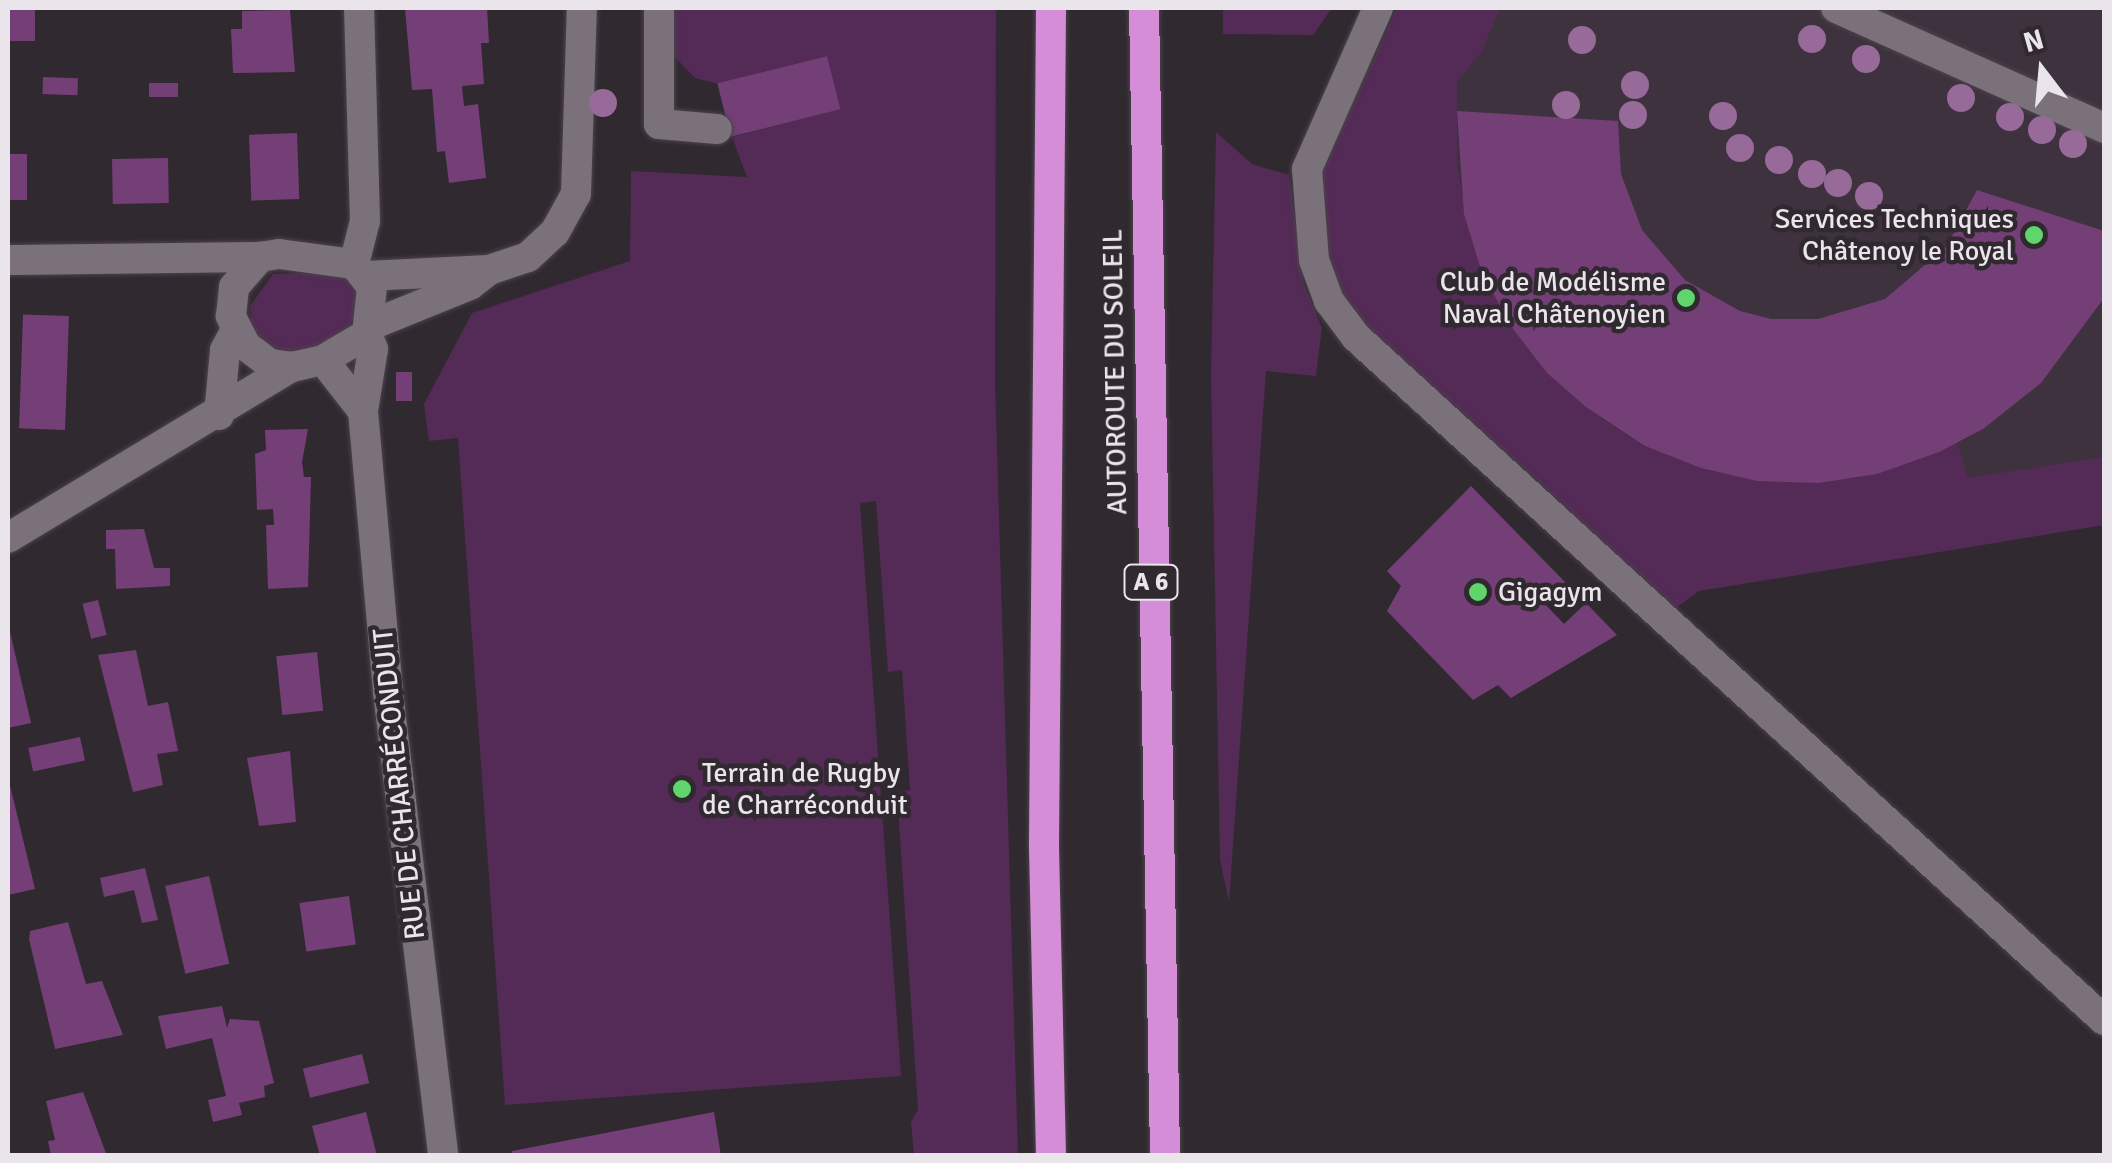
<!DOCTYPE html>
<meta charset="utf-8">
<style>
body{margin:0}
#map{position:relative;width:2112px;height:1163px;overflow:hidden;background:#302930;font-family:Signika,sans-serif}
div>[style]{position:absolute}
.built>*{inset:0;background:#3e323e}
.green>*{inset:0;background:#542a56}
.building>*{inset:0;background:#743f76;transform-origin:0 0}
.roads{filter:drop-shadow(0 0 2px #4a444a) drop-shadow(0 0 2px #4a444a)}
.minor>*{height:30px;margin:-15px;padding:0 15px;transform-origin:15px;border-radius:15px;background:#7a717a}
.highway>*{height:30px;margin:-15px;padding:0 15px;transform-origin:15px;border-radius:15px;background:#d48dd6}
.trees>*{width:28px;height:28px;margin:-14px;border-radius:50%;background:#976a99}
.dots>*{width:28px;height:28px;translate:-50% -50%;box-sizing:border-box;border:5px solid #302930;border-radius:50%}
span{translate:-50% -50%;white-space:nowrap;text-align:center;line-height:1.15;-webkit-text-stroke:9px #302930;paint-order:stroke}
.shield-label span{padding:2px 8px;background:#302930;border:2px solid;border-radius:8px;-webkit-text-stroke-width:0}
.shield-label{font-size:25px;color:#eae5ea;font-weight:700}
.poi-label{font-size:28px;color:#eae5ea}
.right{translate:-100% -50%;text-align:right}
.left{translate:0 -50%;text-align:left}
.street-label{font-size:28px;color:#eae5ea}
.frame{position:absolute;inset:0;border:10px solid #eae5ea;pointer-events:none}
.north{position:absolute;left:1992px;top:20px;width:100px;height:100px;-webkit-text-stroke:8px #302930;paint-order:stroke;rotate:344deg;font-size:28px;font-weight:700;line-height:40px;text-align:center;color:#eae5ea}
.north::after{content:'';display:block;margin:auto;width:35px;height:45px;background:#eae5ea;clip-path:polygon(50% 0,100% 100%,50% 72%,0 100%)}
</style>
<div id="map">
<div class="built">
<div style="clip-path:polygon(1397px 8px,2104px 8px,2104px 525px,1699px 591px,1674px 609px,1463px 417px,1336px 137px)"></div>
</div>
<div class="green">
<div style="clip-path:polygon(669px 8px,996px 8px,995px 382px,1018px 1155px,914px 1155px,911px 1123px,918px 1109px,897px 792px,910px 790px,902px 670px,888px 672px,876px 501px,860px 503px,901px 1076px,505px 1105px,458px 438px,429px 441px,424px 404px,472px 313px,630px 261px,631px 171px,747px 177px,732px 137px,840px 109px,826px 56px,718px 84px,695px 78px,668px 50px)"></div>
<div style="clip-path:polygon(1223px 8px,1332px 8px,1313px 35px,1223px 34px)"></div>
<div style="clip-path:polygon(1397px 8px,1500px 8px,1482px 51px,1457px 82px,1457px 165px,1471px 237px,1513px 329px,1547px 373px,1604px 420px,1645px 446px,1701px 468px,1771px 481px,1859px 478px,1957px 443px,1968px 478px,2104px 457px,2104px 525px,1699px 591px,1674px 609px,1525px 468px,1381px 349px,1337px 291px,1327px 256px,1321px 176px)"></div>
<div style="clip-path:polygon(1216px 132px,1252px 164px,1289px 175px,1304px 285px,1322px 328px,1316px 376px,1266px 371px,1229px 902px,1220px 860px,1211px 377px)"></div>
<div style="clip-path:polygon(343px 273px,356px 286px,358px 312px,347px 329px,323px 344px,292px 353px,268px 345px,252px 330px,250px 306px,273px 274px)"></div>
</div>
<div class="building">
<div style="left:8px;top:8px;width:27px;height:33px"></div>
<div style="clip-path:polygon(405px 8px,487px 8px,489px 43px,481px 43px,484px 84px,462px 86px,464px 106px,478px 104px,486px 178px,449px 183px,445px 151px,437px 152px,432px 89px,412px 90px)"></div>
<div style="clip-path:polygon(290px 10px,295px 72px,233px 73px,231px 29px,242px 29px,242px 11px)"></div>
<div style="left:827px;top:56px;width:55px;height:113px;rotate:76deg"></div>
<div style="left:43px;top:77px;width:35px;height:17px;rotate:2deg"></div>
<div style="left:149px;top:83px;width:29px;height:14px"></div>
<div style="clip-path:polygon(1457px 111px,1618px 121px,1621px 174px,1642px 230px,1685px 280px,1740px 311px,1771px 319px,1818px 319px,1885px 299px,1946px 247px,1977px 190px,2104px 231px,2104px 298px,2041px 383px,1983px 429px,1939px 452px,1877px 474px,1819px 483px,1757px 481px,1701px 468px,1645px 446px,1586px 407px,1547px 373px,1513px 329px,1482px 273px,1464px 214px)"></div>
<div style="left:297px;top:133px;width:66px;height:48px;rotate:88deg"></div>
<div style="left:8px;top:154px;width:19px;height:46px"></div>
<div style="left:168px;top:158px;width:45px;height:56px;rotate:89deg"></div>
<div style="left:69px;top:316px;width:114px;height:46px;rotate:92deg"></div>
<div style="left:396px;top:372px;width:16px;height:29px"></div>
<div style="clip-path:polygon(308px 429px,302px 462px,304px 477px,311px 477px,308px 587px,268px 589px,266px 525px,274px 525px,273px 509px,257px 510px,255px 454px,266px 450px,265px 430px)"></div>
<div style="clip-path:polygon(1471px 486px,1566px 583px,1544px 603px,1564px 624px,1586px 603px,1617px 635px,1511px 698px,1498px 685px,1473px 700px,1387px 611px,1401px 586px,1387px 571px)"></div>
<div style="clip-path:polygon(144px 529px,154px 568px,170px 568px,170px 586px,116px 589px,115px 549px,106px 549px,106px 530px)"></div>
<div style="left:98px;top:600px;width:36px;height:16px;rotate:76deg"></div>
<div style="clip-path:polygon(8px 623px,31px 723px,8px 728px)"></div>
<div style="clip-path:polygon(136px 650px,148px 706px,168px 702px,178px 751px,157px 754px,163px 785px,133px 792px,98px 655px)"></div>
<div style="left:317px;top:652px;width:59px;height:41px;rotate:84deg"></div>
<div style="left:80px;top:737px;width:24px;height:53px;rotate:78deg"></div>
<div style="clip-path:polygon(290px 751px,296px 822px,259px 826px,247px 758px)"></div>
<div style="clip-path:polygon(8px 777px,35px 889px,8px 895px)"></div>
<div style="clip-path:polygon(145px 868px,158px 920px,142px 923px,134px 890px,104px 897px,100px 878px)"></div>
<div style="left:209px;top:876px;width:90px;height:45px;rotate:77deg"></div>
<div style="left:349px;top:896px;width:49px;height:50px;rotate:82deg"></div>
<div style="clip-path:polygon(68px 922px,86px 984px,102px 981px,123px 1035px,55px 1049px,29px 939px,30px 931px)"></div>
<div style="clip-path:polygon(222px 1006px,227px 1028px,230px 1019px,259px 1021px,274px 1083px,264px 1086px,265px 1097px,239px 1103px,242px 1115px,213px 1122px,208px 1100px,226px 1096px,212px 1038px,166px 1049px,158px 1016px)"></div>
<div style="left:362px;top:1054px;width:30px;height:61px;rotate:76deg"></div>
<div style="clip-path:polygon(83px 1092px,107px 1156px,51px 1156px,48px 1141px,55px 1140px,46px 1101px)"></div>
<div style="clip-path:polygon(366px 1112px,377px 1156px,320px 1156px,312px 1126px)"></div>
<div style="clip-path:polygon(714px 1112px,721px 1156px,513px 1156px,512px 1151px)"></div>
</div>
<div class="roads">
<div class="minor">
<div style="left:659px;top:8px;width:116px;rotate:90deg"></div>
<div style="left:659px;top:124px;width:58px;rotate:4.9deg"></div>
<div style="left:1378px;top:8px;width:176px;rotate:113.8deg"></div>
<div style="left:1307px;top:169px;width:91px;rotate:85.6deg"></div>
<div style="left:1314px;top:260px;width:44px;rotate:69.9deg"></div>
<div style="left:1329px;top:301px;width:45px;rotate:53.1deg"></div>
<div style="left:1356px;top:337px;width:1013px;rotate:42.4deg"></div>
<div style="left:1836px;top:8px;width:294px;rotate:24.1deg"></div>
<div style="left:279px;top:254px;width:76px;rotate:7.6deg"></div>
<div style="left:354px;top:264px;width:29px;rotate:52deg"></div>
<div style="left:372px;top:287px;width:47px;rotate:96.1deg"></div>
<div style="left:367px;top:334px;width:51px;rotate:149.4deg"></div>
<div style="left:323px;top:360px;width:32px;rotate:167deg"></div>
<div style="left:292px;top:367px;width:22px;rotate:-172deg"></div>
<div style="left:270px;top:364px;width:30px;rotate:-143deg"></div>
<div style="left:246px;top:346px;width:34px;rotate:-117deg"></div>
<div style="left:231px;top:316px;width:29px;rotate:-84deg"></div>
<div style="left:234px;top:287px;width:40px;rotate:-49deg"></div>
<div style="left:260px;top:257px;width:19px;rotate:-9deg"></div>
<div style="left:8px;top:260px;width:252px;rotate:-0.7deg"></div>
<div style="left:354px;top:264px;width:44px;rotate:-75.7deg"></div>
<div style="left:365px;top:221px;width:213px;rotate:-91.6deg"></div>
<div style="left:366px;top:276px;width:123px;rotate:-2.8deg"></div>
<div style="left:489px;top:270px;width:41px;rotate:-18.4deg"></div>
<div style="left:528px;top:257px;width:37px;rotate:-43deg"></div>
<div style="left:555px;top:232px;width:43px;rotate:-61.1deg"></div>
<div style="left:576px;top:194px;width:186px;rotate:-88.2deg"></div>
<div style="left:371px;top:325px;width:107px;rotate:-22deg"></div>
<div style="left:470px;top:285px;width:24px;rotate:-38deg"></div>
<div style="left:367px;top:334px;width:16px;rotate:68deg"></div>
<div style="left:373px;top:349px;width:63px;rotate:99.2deg"></div>
<div style="left:363px;top:411px;width:282px;rotate:84.9deg"></div>
<div style="left:388px;top:692px;width:467px;rotate:83.2deg"></div>
<div style="left:323px;top:360px;width:65px;rotate:51.9deg"></div>
<div style="left:219px;top:415px;width:65px;rotate:-84.7deg"></div>
<div style="left:225px;top:350px;width:21px;rotate:-62deg"></div>
<div style="left:8px;top:538px;width:332px;rotate:-31.1deg"></div>
</div>
<div class="highway">
<div style="left:1144px;top:8px;width:1148px;rotate:88.95deg"></div>
<div style="left:1051px;top:1156px;width:312px;rotate:-91.3deg"></div>
<div style="left:1044px;top:844px;width:836px;rotate:-89.52deg"></div>
</div>
</div>
<div class="trees">
<div style="left:1812px;top:39px"></div>
<div style="left:1582px;top:40px"></div>
<div style="left:1866px;top:59px"></div>
<div style="left:1635px;top:85px"></div>
<div style="left:1961px;top:98px"></div>
<div style="left:603px;top:103px"></div>
<div style="left:1566px;top:105px"></div>
<div style="left:1633px;top:115px"></div>
<div style="left:1723px;top:116px"></div>
<div style="left:2010px;top:117px"></div>
<div style="left:2042px;top:130px"></div>
<div style="left:2073px;top:144px"></div>
<div style="left:1740px;top:148px"></div>
<div style="left:1779px;top:160px"></div>
<div style="left:1812px;top:174px"></div>
<div style="left:1838px;top:183px"></div>
<div style="left:1869px;top:196px"></div>
</div>
<div class="dots">
<div style="left:2034px;top:235px;background:#5fd56b"></div>
<div style="left:1686px;top:298px;background:#5fd56b"></div>
<div style="left:1478px;top:592px;background:#5fd56b"></div>
<div style="left:682px;top:789px;background:#5fd56b"></div>
</div>
<div class="shield-label">
<span style="left:1151px;top:582px">A 6</span>
</div>
<div class="poi-label">
<span class="right" style="left:2014px;top:235px">Services Techniques<br>Châtenoy le Royal</span>
<span class="right" style="left:1666px;top:298px">Club de Modélisme<br>Naval Châtenoyien</span>
<span class="left" style="left:1498px;top:592px">Gigagym</span>
<span class="left" style="left:702px;top:789px">Terrain de Rugby<br>de Charréconduit</span>
</div>
<div class="street-label">
<span style="left:1115px;top:372px;rotate:-91deg">AUTOROUTE DU SOLEIL</span>
<span style="left:399px;top:784px;rotate:-96deg">RUE DE CHARRÉCONDUIT</span>
</div>
<div class="frame"></div>
<div class="north">N</div>
</div>
